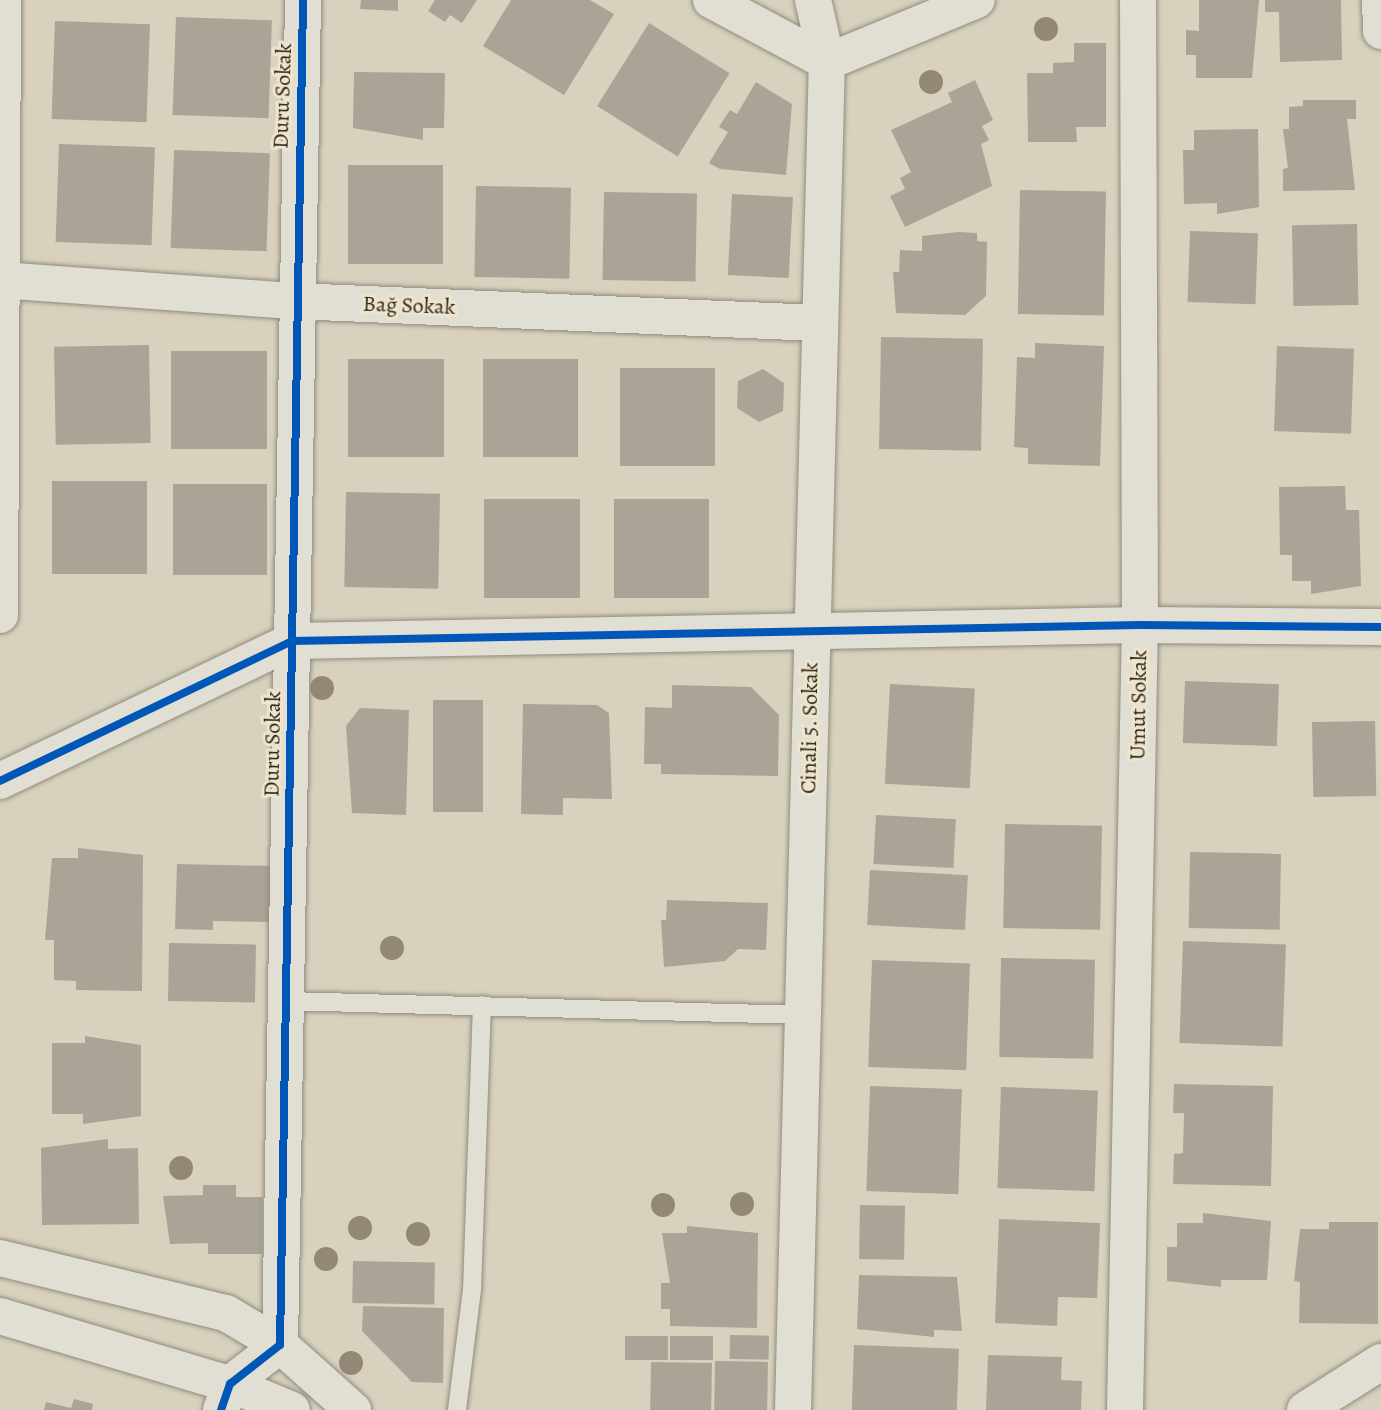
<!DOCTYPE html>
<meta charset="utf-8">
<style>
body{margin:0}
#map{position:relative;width:1381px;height:1410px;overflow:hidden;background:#d8d1bd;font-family:Alegreya,serif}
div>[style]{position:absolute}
.building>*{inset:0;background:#a9a496;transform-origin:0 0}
.roads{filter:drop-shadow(0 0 2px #908b7e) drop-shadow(0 0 2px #908b7e)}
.lane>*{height:18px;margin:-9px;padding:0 9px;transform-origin:9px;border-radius:9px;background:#e1ded3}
.street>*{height:36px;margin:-18px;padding:0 18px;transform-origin:18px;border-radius:18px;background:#e1ded3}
.cycleway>*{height:8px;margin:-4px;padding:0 4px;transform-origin:4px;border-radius:4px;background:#0057b8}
.trees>*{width:24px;height:24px;margin:-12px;border-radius:50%;background:#928875}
span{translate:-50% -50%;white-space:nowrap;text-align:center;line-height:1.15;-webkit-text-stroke:6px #ede5cd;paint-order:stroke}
.street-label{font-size:22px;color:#34281b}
</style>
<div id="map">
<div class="building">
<div style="clip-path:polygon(361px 0,398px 0,398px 11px,360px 9px)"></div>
<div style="clip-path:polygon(435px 0,477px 0,462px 23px,450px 15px,445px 22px,428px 11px)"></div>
<div style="clip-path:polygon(511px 0,590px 0,614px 14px,564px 95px,483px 46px)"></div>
<div style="clip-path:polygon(1199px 0,1259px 0,1252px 78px,1196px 78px,1196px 55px,1186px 55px,1186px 30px,1199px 31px)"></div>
<div style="clip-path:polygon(1265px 0,1341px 0,1342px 60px,1280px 62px,1279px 12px,1265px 12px)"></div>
<div style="left:176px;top:17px;width:96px;height:98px;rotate:2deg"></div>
<div style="left:55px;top:21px;width:95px;height:98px;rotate:2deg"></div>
<div style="left:649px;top:23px;width:95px;height:98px;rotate:32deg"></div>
<div style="clip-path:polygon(1074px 43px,1106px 43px,1106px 127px,1076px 127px,1077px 142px,1028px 142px,1027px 73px,1053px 73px,1053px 63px,1074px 62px)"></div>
<div style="clip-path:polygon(354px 72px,445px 73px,444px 128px,423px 128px,423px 140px,353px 128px)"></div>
<div style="clip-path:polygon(975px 80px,993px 120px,982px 126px,989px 140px,981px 144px,992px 186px,905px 227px,890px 196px,905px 189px,900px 178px,911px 172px,891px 130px,952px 102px,948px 93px)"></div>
<div style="clip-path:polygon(756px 82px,792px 104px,786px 175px,720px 169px,709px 163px,728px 132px,719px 127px,730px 110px,737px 114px)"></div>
<div style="clip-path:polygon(1303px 100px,1356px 100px,1356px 119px,1347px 119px,1355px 190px,1283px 191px,1283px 169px,1288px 168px,1283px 129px,1289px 129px,1289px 107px,1303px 106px)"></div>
<div style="clip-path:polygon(1258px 129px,1259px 207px,1217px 214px,1217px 203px,1184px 204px,1183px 150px,1194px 150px,1194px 130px)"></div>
<div style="left:59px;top:144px;width:96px;height:98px;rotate:2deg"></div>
<div style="left:174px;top:150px;width:96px;height:98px;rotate:2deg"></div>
<div style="left:348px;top:165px;width:95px;height:99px"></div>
<div style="left:476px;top:186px;width:95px;height:91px;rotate:1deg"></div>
<div style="left:1020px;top:190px;width:86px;height:124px;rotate:1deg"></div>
<div style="left:604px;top:192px;width:93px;height:88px;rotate:1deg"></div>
<div style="left:732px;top:194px;width:61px;height:81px;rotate:3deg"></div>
<div style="left:1357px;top:224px;width:81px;height:65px;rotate:89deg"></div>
<div style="left:1190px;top:231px;width:68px;height:71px;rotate:2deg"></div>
<div style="clip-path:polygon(958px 232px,977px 233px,977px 241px,987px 242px,986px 296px,965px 315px,896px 313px,893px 272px,899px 272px,900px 250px,922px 251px,922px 236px)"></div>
<div style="left:881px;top:337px;width:102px;height:112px;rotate:1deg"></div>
<div style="clip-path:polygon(1035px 343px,1104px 346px,1100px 466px,1028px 464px,1028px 448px,1014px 447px,1017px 357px,1035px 358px)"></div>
<div style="left:149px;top:345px;width:98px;height:95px;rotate:89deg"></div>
<div style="left:1277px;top:346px;width:77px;height:85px;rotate:2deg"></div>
<div style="left:171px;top:351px;width:96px;height:98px"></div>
<div style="left:348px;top:359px;width:96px;height:98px"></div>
<div style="left:483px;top:359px;width:95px;height:98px"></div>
<div style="left:620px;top:368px;width:95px;height:98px"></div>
<div style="clip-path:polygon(763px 369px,784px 383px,783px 411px,759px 422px,737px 408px,738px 381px)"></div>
<div style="left:52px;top:481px;width:95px;height:93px"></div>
<div style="left:173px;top:484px;width:94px;height:91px"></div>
<div style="clip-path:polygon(1345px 486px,1346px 510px,1359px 510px,1361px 586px,1311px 594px,1311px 581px,1292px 581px,1292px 555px,1280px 555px,1279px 487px)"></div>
<div style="left:346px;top:492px;width:94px;height:95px;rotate:1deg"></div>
<div style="left:484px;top:499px;width:96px;height:99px"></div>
<div style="left:614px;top:499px;width:95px;height:99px"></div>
<div style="left:1185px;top:681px;width:94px;height:62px;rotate:2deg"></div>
<div style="left:890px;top:684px;width:85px;height:100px;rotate:3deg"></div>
<div style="clip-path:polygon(672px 685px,751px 687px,779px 715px,778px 776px,661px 774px,661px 764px,644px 764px,645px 707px,672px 708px)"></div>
<div style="left:433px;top:700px;width:50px;height:112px"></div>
<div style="clip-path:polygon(523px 704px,597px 705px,609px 713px,612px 799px,563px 798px,563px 815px,521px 814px)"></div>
<div style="clip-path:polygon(360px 708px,409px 710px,406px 815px,352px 813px,346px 726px)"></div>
<div style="left:1375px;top:721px;width:75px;height:63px;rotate:89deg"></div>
<div style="left:876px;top:815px;width:80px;height:49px;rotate:3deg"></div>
<div style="left:1005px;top:824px;width:97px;height:104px;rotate:1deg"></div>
<div style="clip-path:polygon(78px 848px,143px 855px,142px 991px,76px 990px,76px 981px,54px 980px,54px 940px,45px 940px,52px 858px,78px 858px)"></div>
<div style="left:1190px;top:852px;width:91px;height:76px;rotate:1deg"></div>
<div style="clip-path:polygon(177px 864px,272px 866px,271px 922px,213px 921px,213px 930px,175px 929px)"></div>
<div style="left:870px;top:870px;width:98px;height:55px;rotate:3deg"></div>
<div style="clip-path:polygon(667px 900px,768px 903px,766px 950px,738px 949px,725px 961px,664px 967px,661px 920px,666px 920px)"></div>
<div style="left:1183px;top:941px;width:103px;height:102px;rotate:2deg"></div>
<div style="left:169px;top:943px;width:87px;height:58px;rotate:1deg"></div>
<div style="left:1001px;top:958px;width:94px;height:99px;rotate:1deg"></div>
<div style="left:872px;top:960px;width:98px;height:107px;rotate:2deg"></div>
<div style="clip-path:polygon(85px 1036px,141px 1045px,141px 1116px,83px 1124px,83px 1114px,52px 1114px,52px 1043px,85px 1043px)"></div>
<div style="clip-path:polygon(1174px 1084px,1273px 1086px,1271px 1186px,1173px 1184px,1174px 1154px,1183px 1153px,1184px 1113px,1173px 1113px)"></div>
<div style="left:870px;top:1086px;width:92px;height:105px;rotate:2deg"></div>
<div style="left:1001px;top:1087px;width:97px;height:101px;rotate:2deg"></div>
<div style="clip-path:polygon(108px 1139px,108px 1149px,138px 1148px,139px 1224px,42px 1225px,41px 1148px)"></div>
<div style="clip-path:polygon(203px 1185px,236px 1185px,236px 1197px,262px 1197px,262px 1254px,208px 1254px,208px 1243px,170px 1244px,163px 1196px,203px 1195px)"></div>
<div style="left:860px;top:1205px;width:45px;height:54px;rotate:1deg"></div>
<div style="clip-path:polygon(1203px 1213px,1271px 1221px,1267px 1280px,1221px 1280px,1221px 1287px,1167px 1281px,1167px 1247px,1177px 1247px,1177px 1223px,1203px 1223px)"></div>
<div style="clip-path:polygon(999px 1219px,1100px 1223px,1097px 1298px,1058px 1297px,1057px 1326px,995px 1323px)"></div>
<div style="clip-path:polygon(1329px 1222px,1378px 1222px,1378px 1324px,1299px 1323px,1300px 1282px,1294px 1281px,1300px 1229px,1329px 1229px)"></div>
<div style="clip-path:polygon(687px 1226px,758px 1233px,757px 1328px,670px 1326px,670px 1309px,661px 1309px,661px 1283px,670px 1283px,662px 1233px,687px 1233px)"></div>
<div style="left:353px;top:1261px;width:82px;height:42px;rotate:1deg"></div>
<div style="clip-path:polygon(859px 1275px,957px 1277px,962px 1331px,934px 1330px,934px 1337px,857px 1329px)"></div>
<div style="clip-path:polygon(363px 1306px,444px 1308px,443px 1383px,412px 1382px,362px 1331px)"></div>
<div style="left:730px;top:1335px;width:39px;height:24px;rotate:1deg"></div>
<div style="left:625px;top:1336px;width:43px;height:24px"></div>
<div style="left:670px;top:1336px;width:43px;height:24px"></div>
<div style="left:854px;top:1345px;width:105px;height:65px;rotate:2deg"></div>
<div style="clip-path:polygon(988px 1355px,1062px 1357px,1061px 1380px,1082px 1381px,1081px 1410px,986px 1410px)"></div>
<div style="left:715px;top:1361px;width:53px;height:49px;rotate:1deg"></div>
<div style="left:651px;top:1362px;width:61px;height:48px;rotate:1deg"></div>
<div style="clip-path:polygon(74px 1399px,93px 1404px,92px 1410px,44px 1410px,46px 1402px,71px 1408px)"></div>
</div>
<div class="roads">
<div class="lane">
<div style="left:286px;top:1001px;width:517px;rotate:1.55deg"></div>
<div style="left:457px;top:1410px;width:121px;rotate:-82.9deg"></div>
<div style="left:472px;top:1290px;width:285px;rotate:-88deg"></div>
</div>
<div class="street">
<div style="left:711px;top:0;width:132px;rotate:28.1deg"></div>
<div style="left:827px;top:62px;width:162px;rotate:-22.5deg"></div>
<div style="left:1380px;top:0;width:31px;rotate:88deg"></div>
<div style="left:0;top:280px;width:296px;rotate:4.1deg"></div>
<div style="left:295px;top:301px;width:523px;rotate:2.41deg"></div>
<div style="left:0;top:615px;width:615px;rotate:-89.72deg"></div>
<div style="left:0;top:781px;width:324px;rotate:-25.6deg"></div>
<div style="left:292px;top:641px;width:848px;rotate:-1.08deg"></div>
<div style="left:1140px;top:625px;width:241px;rotate:0.5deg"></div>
<div style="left:0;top:1258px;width:233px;rotate:13.7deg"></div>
<div style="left:226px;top:1313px;width:63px;rotate:30.7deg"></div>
<div style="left:280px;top:1345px;width:98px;rotate:41.7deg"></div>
<div style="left:0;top:1316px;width:240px;rotate:16.5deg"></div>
<div style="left:230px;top:1384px;width:67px;rotate:22.8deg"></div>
<div style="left:221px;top:1410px;width:28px;rotate:-71deg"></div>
<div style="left:230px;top:1384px;width:63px;rotate:-38deg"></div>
<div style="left:280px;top:1345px;width:1345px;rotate:-89.02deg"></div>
<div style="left:793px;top:1410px;width:1348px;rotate:-88.56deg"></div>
<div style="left:827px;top:62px;width:64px;rotate:-102.7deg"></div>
<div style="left:1125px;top:1410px;width:785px;rotate:-88.91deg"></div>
<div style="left:1140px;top:625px;width:625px;rotate:-90.18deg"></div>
<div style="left:1305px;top:1410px;width:90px;rotate:-32.3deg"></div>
</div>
</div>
<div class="cycleway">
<div style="left:0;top:781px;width:324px;rotate:-25.6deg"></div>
<div style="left:292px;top:641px;width:848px;rotate:-1.08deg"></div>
<div style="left:1140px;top:625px;width:241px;rotate:0.5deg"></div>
<div style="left:221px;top:1410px;width:28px;rotate:-71deg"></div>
<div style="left:230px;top:1384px;width:63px;rotate:-38deg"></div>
<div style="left:280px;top:1345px;width:1345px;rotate:-89.02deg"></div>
</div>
<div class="trees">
<div style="left:1046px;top:29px"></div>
<div style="left:931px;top:82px"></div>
<div style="left:322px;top:688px"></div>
<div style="left:392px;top:948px"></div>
<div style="left:181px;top:1168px"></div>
<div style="left:742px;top:1204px"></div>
<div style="left:663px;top:1205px"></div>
<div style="left:360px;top:1228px"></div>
<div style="left:418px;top:1234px"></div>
<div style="left:326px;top:1259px"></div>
<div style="left:351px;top:1363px"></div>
</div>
<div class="street-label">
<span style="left:283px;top:96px;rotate:-88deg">Duru Sokak</span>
<span style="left:409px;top:306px;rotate:2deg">Bağ Sokak</span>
<span style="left:1139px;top:705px;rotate:-89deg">Umut Sokak</span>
<span style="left:810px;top:728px;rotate:-89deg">Cinali 5. Sokak</span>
<span style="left:273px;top:744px;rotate:-89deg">Duru Sokak</span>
</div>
</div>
